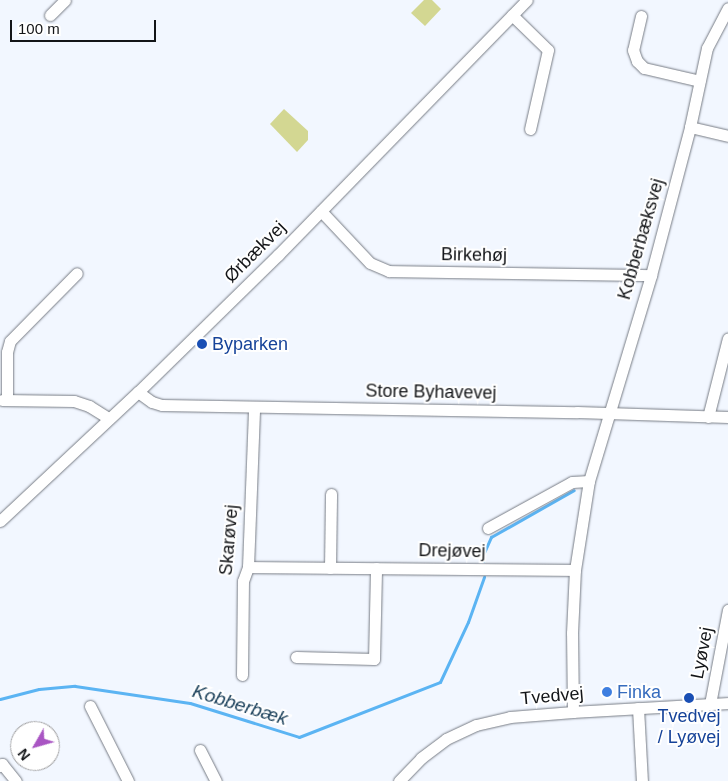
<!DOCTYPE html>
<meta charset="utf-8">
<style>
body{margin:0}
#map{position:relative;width:728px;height:781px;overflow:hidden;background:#f2f7ff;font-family:Helvetica,sans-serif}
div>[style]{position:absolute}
.green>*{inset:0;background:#d3d792}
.stream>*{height:3px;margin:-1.5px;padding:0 1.5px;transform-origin:1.5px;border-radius:1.5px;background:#5bb4f3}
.roads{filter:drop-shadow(0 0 1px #777c85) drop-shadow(0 0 1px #777c85)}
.minor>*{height:11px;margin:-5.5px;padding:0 5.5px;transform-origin:5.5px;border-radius:5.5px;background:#fff}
.dots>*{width:14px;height:14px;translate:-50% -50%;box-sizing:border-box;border:2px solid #fff;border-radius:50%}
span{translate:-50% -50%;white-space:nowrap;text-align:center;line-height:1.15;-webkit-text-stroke:4px #fff;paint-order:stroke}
.street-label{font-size:18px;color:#131518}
.transit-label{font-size:18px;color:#164399}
.left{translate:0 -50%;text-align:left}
.shop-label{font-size:18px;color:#366cbe}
.water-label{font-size:19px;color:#1c415b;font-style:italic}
.north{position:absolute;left:10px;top:721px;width:50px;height:50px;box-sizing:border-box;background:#fff;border:1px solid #a1a1a3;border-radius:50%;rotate:232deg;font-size:14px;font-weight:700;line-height:20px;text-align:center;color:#131518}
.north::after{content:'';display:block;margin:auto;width:18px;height:22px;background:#a955c3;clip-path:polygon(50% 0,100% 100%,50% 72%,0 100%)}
.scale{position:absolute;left:10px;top:20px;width:146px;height:22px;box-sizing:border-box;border:2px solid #131518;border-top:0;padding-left:6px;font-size:15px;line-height:18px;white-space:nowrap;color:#131518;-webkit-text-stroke:4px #fff;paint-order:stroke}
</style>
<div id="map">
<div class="green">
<div style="clip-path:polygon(424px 0,432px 0,441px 9px,425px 26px,411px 13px)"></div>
<div style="clip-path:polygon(284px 109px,308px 131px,308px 140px,297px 152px,270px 124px)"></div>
</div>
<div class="stream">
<div style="left:483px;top:561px;width:6px;rotate:-90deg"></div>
<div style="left:483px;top:555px;width:20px;rotate:-66deg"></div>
<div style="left:491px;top:537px;width:95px;rotate:-29.5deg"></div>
<div style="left:0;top:699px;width:40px;rotate:-14.4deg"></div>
<div style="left:39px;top:689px;width:36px;rotate:-5deg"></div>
<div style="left:75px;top:686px;width:116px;rotate:8.4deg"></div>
<div style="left:190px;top:703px;width:114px;rotate:17.3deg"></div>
<div style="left:299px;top:737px;width:151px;rotate:-21.3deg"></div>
<div style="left:440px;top:682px;width:66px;rotate:-65deg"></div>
<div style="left:468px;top:622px;width:48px;rotate:-70.4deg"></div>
</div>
<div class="roads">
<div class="minor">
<div style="left:50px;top:15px;width:21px;rotate:-45deg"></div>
<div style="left:512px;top:15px;width:50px;rotate:44.2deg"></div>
<div style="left:548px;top:50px;width:81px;rotate:102.8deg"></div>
<div style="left:641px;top:16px;width:35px;rotate:103deg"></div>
<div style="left:633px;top:50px;width:12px;rotate:70deg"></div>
<div style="left:637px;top:61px;width:10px;rotate:45deg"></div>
<div style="left:644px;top:68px;width:57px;rotate:13.1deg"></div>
<div style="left:690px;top:127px;width:39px;rotate:13deg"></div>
<div style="left:321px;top:211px;width:71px;rotate:46.7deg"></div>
<div style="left:370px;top:263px;width:21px;rotate:23deg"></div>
<div style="left:389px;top:271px;width:262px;rotate:0.9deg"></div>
<div style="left:138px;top:392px;width:17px;rotate:36deg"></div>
<div style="left:152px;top:402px;width:10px;rotate:17deg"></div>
<div style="left:162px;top:405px;width:415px;rotate:1deg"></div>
<div style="left:577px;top:412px;width:151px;rotate:1.9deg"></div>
<div style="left:2px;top:400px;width:72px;rotate:0.8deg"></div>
<div style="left:74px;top:401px;width:16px;rotate:18deg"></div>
<div style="left:89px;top:406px;width:22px;rotate:32deg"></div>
<div style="left:7px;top:400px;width:48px;rotate:-90deg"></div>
<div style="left:7px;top:352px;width:11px;rotate:-75deg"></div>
<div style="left:10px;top:341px;width:95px;rotate:-45.4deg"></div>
<div style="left:708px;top:417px;width:81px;rotate:-75.8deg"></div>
<div style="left:0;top:521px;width:189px;rotate:-43.1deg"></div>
<div style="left:138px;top:392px;width:196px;rotate:-44.4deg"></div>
<div style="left:278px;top:255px;width:356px;rotate:-45.7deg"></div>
<div style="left:488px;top:528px;width:96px;rotate:-28.7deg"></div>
<div style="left:572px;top:482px;width:17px;rotate:-3deg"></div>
<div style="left:248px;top:567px;width:327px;rotate:0.5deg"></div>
<div style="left:330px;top:568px;width:74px;rotate:-89.2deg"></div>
<div style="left:296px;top:657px;width:78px;rotate:1.5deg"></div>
<div style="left:374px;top:659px;width:91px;rotate:-88.7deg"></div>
<div style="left:242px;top:675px;width:94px;rotate:-89.4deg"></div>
<div style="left:243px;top:581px;width:15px;rotate:-70deg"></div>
<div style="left:248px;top:567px;width:159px;rotate:-87.8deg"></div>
<div style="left:710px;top:704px;width:96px;rotate:-79.2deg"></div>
<div style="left:90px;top:706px;width:84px;rotate:63.1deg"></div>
<div style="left:638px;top:708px;width:73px;rotate:86.9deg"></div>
<div style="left:573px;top:712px;width:79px;rotate:-90.7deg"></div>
<div style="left:572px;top:633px;width:63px;rotate:-87.3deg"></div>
<div style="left:575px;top:570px;width:90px;rotate:-81.1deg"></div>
<div style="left:589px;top:481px;width:215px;rotate:-73.2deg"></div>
<div style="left:651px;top:275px;width:153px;rotate:-75.2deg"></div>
<div style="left:690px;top:127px;width:81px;rotate:-77.9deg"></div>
<div style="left:707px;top:48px;width:45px;rotate:-62.3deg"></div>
<div style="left:200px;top:750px;width:35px;rotate:63deg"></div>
<div style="left:0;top:766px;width:3px;rotate:-45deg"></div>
<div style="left:2px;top:764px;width:22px;rotate:51deg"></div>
<div style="left:399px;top:781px;width:32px;rotate:-46deg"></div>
<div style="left:421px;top:758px;width:31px;rotate:-37deg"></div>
<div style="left:446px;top:739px;width:33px;rotate:-25deg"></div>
<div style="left:476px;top:725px;width:35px;rotate:-13deg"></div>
<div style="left:510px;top:717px;width:63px;rotate:-4.5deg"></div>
<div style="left:573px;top:712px;width:155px;rotate:-3.3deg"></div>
</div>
</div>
<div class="dots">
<div style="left:202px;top:344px;background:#1a4fb4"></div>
<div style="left:607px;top:692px;background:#3f7fe0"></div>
<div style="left:689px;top:698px;background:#1a4fb4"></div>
</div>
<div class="street-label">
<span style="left:641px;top:239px;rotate:-74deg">Kobberbæksvej</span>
<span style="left:255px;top:252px;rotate:-45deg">Ørbækvej</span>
<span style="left:474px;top:255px;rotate:1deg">Birkehøj</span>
<span style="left:431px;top:392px;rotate:1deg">Store Byhavevej</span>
<span style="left:229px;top:540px;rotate:-85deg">Skarøvej</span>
<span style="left:452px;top:551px;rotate:1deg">Drejøvej</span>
<span style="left:702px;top:653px;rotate:-79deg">Lyøvej</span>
<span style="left:552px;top:696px;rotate:-5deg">Tvedvej</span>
</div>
<div class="transit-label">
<span class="left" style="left:212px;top:344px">Byparken</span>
<span style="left:689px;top:727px">Tvedvej<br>/ Lyøvej</span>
</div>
<div class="shop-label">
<span class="left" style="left:617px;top:692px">Finka</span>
</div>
<div class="water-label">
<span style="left:240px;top:705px;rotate:17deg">Kobberbæk</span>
</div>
<div class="north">N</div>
<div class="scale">100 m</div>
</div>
